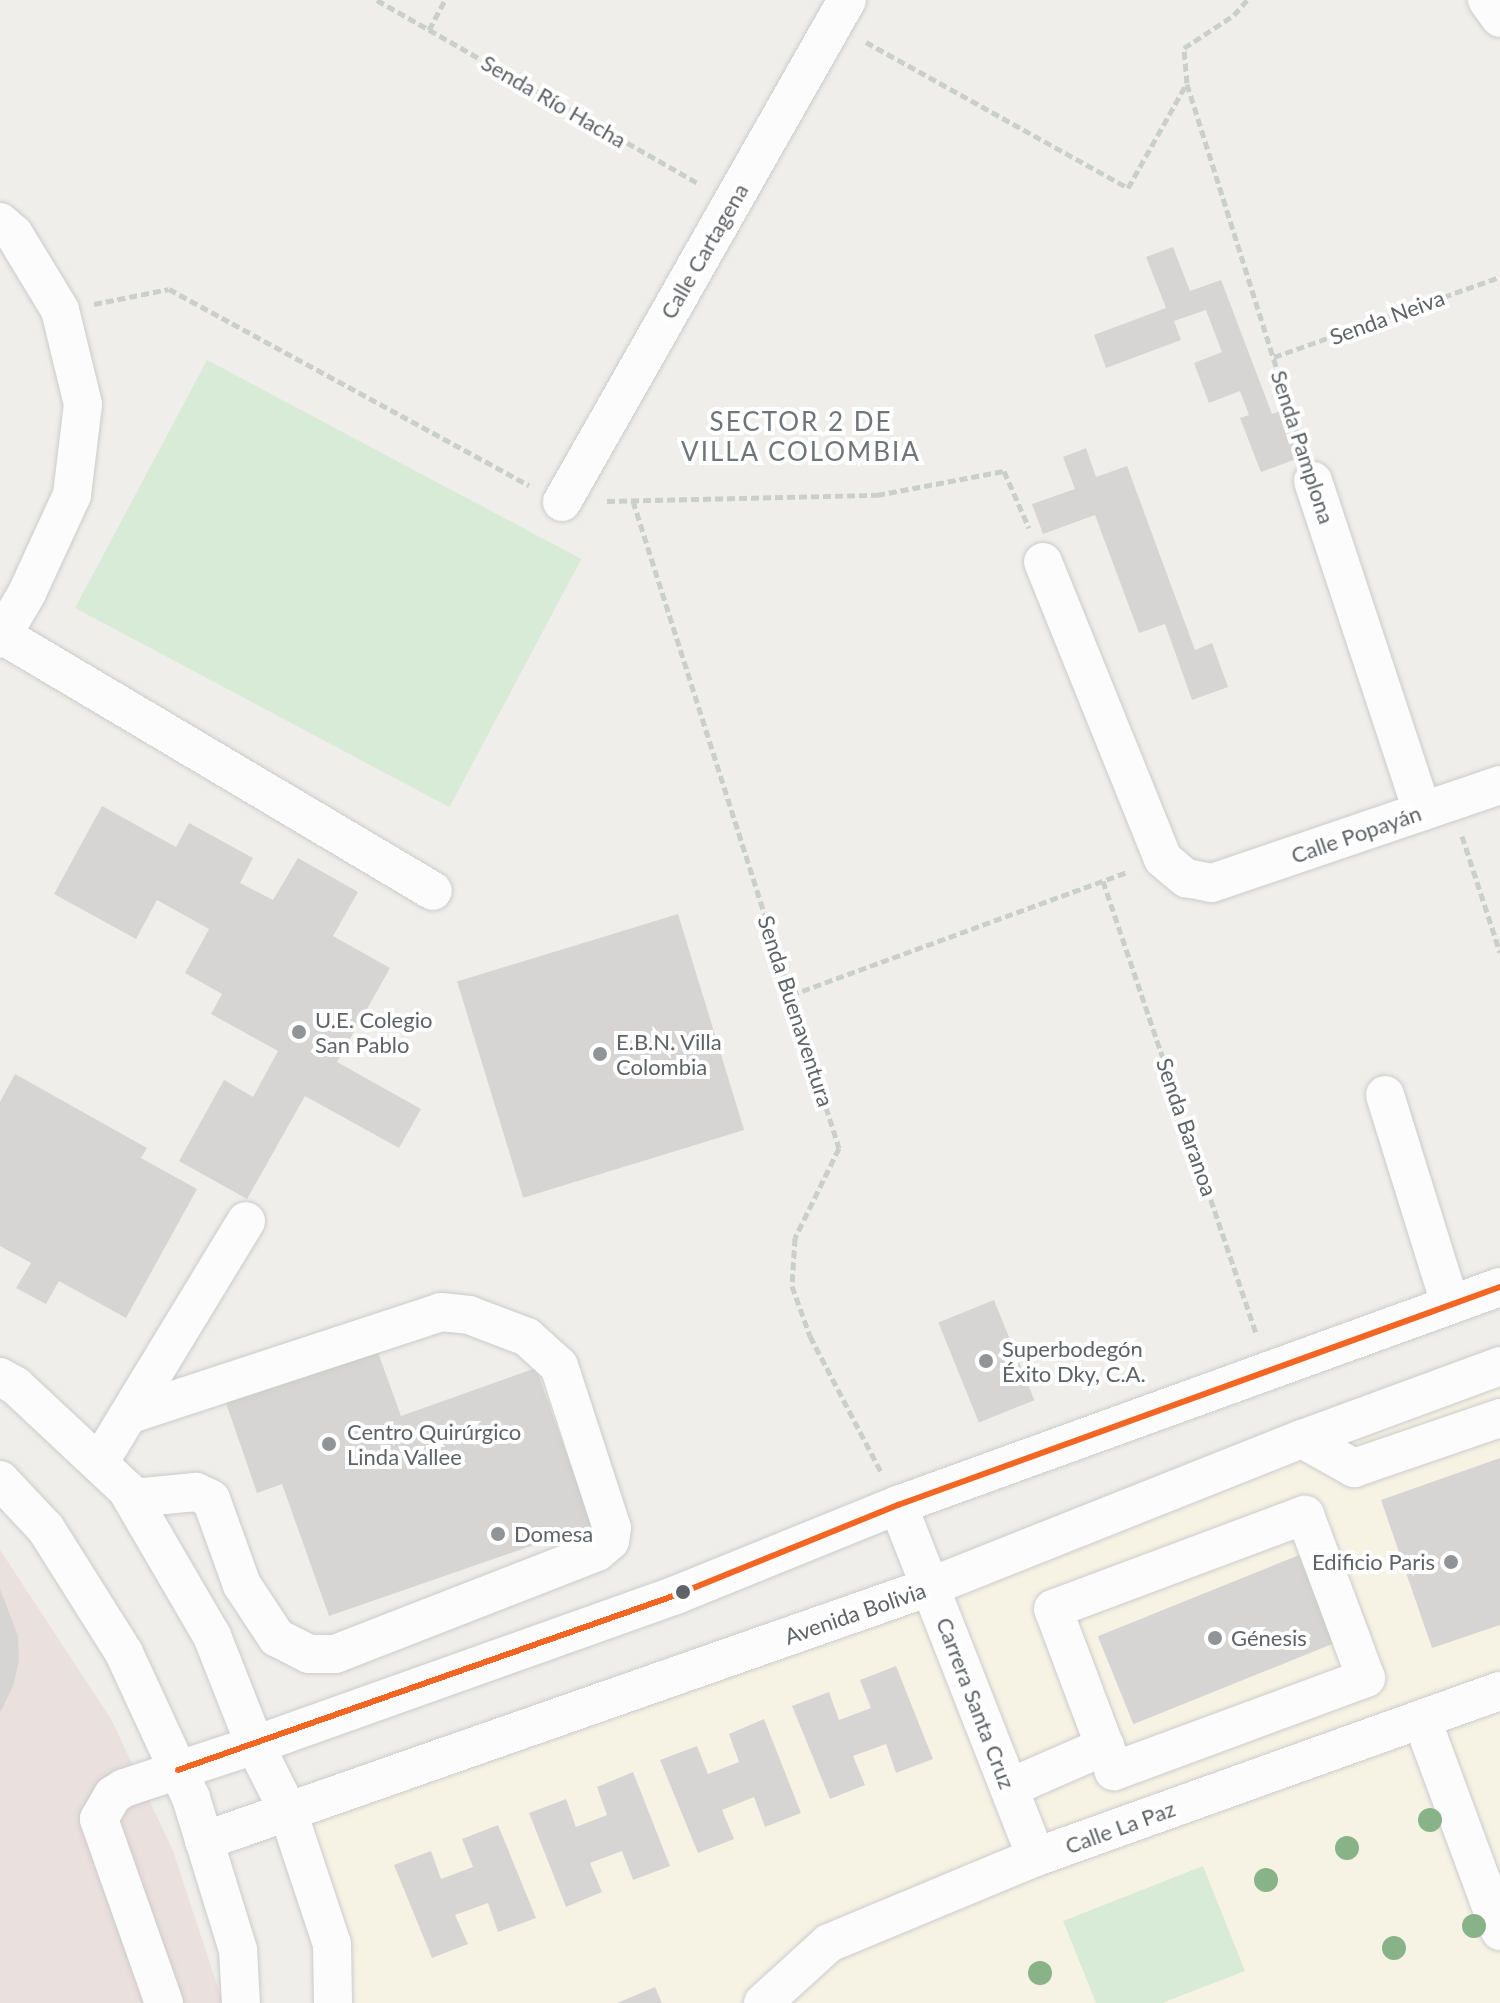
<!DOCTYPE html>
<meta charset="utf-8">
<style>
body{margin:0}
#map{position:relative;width:1500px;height:2003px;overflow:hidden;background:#efeeea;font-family:Lato,sans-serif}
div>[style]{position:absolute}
.commercial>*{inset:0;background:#f7f3e4}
.medical>*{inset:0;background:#eae0de}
.green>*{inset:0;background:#d8ebd6;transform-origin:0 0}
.building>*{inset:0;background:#d6d5d3;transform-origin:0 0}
.path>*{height:5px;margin-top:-2.5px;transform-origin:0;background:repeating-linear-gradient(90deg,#cacfcc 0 8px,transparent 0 12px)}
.roads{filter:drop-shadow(0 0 2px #cbcccc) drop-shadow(0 0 2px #cbcccc)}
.minor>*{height:38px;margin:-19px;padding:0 19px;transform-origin:19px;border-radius:19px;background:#fdfcfc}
.bus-1>*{height:6px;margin:-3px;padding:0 3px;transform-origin:3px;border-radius:3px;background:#f26522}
.trees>*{width:24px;height:24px;margin:-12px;border-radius:50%;background:#88b388}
.dots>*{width:22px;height:22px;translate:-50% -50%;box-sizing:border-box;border:4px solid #fff;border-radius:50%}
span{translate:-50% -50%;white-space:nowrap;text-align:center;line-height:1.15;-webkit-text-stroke:8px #fff;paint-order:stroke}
.street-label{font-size:22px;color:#5f6368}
.poi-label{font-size:22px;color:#5f6368}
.left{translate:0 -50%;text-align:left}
.right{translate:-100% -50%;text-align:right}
.quarter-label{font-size:26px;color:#70757a;letter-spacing:2px}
</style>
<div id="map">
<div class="commercial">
<div style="clip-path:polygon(1500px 1366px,1500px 2003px,333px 2003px,287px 1809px)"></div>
</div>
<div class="medical">
<div style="clip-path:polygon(0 1550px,111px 1719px,173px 1851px,223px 2003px,0 2003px)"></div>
</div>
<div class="green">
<div style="left:207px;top:360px;width:424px;height:281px;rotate:28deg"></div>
<div style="clip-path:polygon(1203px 1866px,1245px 1971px,1162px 2003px,1096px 2003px,1063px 1921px)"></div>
</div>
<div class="building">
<div style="clip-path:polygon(1173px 247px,1190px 291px,1221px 280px,1272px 414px,1281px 411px,1299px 458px,1261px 472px,1240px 418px,1249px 415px,1240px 391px,1209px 403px,1194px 363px,1222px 352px,1206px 310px,1174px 321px,1181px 340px,1106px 368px,1094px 335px,1166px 308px,1146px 257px)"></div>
<div style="clip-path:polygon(1086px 448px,1096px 477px,1127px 466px,1195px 650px,1212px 643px,1228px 687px,1192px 700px,1165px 624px,1139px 633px,1095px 515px,1043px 534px,1032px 504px,1075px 489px,1063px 457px)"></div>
<div style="clip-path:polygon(102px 806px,176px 847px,189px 823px,253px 858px,240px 883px,273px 900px,298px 858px,358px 892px,333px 936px,390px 968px,337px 1062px,421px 1109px,399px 1148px,305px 1096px,247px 1199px,179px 1161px,224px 1080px,253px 1097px,278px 1051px,211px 1014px,222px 994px,185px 973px,209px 929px,157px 900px,136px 939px,54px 894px)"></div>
<div style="left:678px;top:914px;width:226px;height:231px;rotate:73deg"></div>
<div style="clip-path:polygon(15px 1074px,147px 1148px,141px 1158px,197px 1189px,126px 1318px,59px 1281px,46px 1304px,16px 1288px,31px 1263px,0 1246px,0 1102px)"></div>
<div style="left:994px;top:1300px;width:108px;height:60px;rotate:68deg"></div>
<div style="clip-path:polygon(376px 1347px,401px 1416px,536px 1368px,592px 1525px,329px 1616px,282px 1484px,257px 1493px,225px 1400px)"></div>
<div style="clip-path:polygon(1500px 1458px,1500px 1625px,1432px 1648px,1381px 1500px)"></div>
<div style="left:1299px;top:1555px;width:95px;height:217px;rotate:68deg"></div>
<div style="clip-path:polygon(0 1589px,18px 1636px,19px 1661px,13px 1686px,0 1713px)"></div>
<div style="clip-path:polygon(896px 1666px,933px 1759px,896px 1773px,886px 1744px,853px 1756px,865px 1785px,830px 1799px,792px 1706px,829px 1692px,839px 1720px,871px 1708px,860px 1680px)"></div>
<div style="clip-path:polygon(764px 1719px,801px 1813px,765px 1827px,754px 1797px,722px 1810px,734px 1839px,698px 1853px,660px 1760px,697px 1746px,708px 1774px,739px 1762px,729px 1734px)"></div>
<div style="clip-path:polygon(633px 1772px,670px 1866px,633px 1880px,622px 1851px,590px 1863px,602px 1892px,566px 1907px,529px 1813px,566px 1799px,576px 1827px,607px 1815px,597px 1787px)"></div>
<div style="clip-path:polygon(498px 1825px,536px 1918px,498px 1932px,488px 1903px,455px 1915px,468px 1944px,432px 1958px,394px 1865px,431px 1851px,441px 1879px,473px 1867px,462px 1839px)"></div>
<div style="clip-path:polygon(655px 1987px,662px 2003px,617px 2003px)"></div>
</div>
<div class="path">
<div style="left:377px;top:0;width:372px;rotate:29.7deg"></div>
<div style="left:429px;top:30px;width:34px;rotate:-62deg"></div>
<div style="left:866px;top:42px;width:300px;rotate:29.1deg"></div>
<div style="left:1128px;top:188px;width:120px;rotate:-60.7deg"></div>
<div style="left:1187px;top:83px;width:35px;rotate:-95deg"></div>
<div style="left:1184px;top:48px;width:60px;rotate:-33.4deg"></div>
<div style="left:1234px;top:15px;width:20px;rotate:-49deg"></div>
<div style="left:1187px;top:84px;width:382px;rotate:72.5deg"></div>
<div style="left:94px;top:304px;width:76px;rotate:-11.3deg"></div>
<div style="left:169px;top:289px;width:410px;rotate:28.6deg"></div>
<div style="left:1274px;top:357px;width:240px;rotate:-19.5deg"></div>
<div style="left:607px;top:501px;width:270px;rotate:-1.3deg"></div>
<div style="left:877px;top:495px;width:129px;rotate:-10.7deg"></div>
<div style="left:1004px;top:471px;width:62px;rotate:66.3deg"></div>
<div style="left:633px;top:501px;width:679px;rotate:72.34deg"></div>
<div style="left:839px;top:1148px;width:100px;rotate:116.1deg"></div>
<div style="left:795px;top:1238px;width:48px;rotate:93.6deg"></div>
<div style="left:792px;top:1286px;width:53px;rotate:70.2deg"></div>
<div style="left:810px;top:1336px;width:153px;rotate:62.4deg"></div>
<div style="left:1462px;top:836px;width:122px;rotate:71.9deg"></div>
<div style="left:1103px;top:881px;width:479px;rotate:71.3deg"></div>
<div style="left:791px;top:995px;width:359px;rotate:-20.1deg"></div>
</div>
<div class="roads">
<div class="minor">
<div style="left:1487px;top:0;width:22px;rotate:54deg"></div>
<div style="left:0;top:222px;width:18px;rotate:41deg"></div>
<div style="left:14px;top:234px;width:89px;rotate:58.8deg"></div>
<div style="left:60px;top:310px;width:97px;rotate:76.3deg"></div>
<div style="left:83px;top:404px;width:92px;rotate:96.9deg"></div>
<div style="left:72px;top:495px;width:108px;rotate:114.7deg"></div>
<div style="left:27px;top:593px;width:53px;rotate:120.4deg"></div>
<div style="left:1313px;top:481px;width:348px;rotate:71.7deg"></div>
<div style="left:562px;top:502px;width:577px;rotate:-60.42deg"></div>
<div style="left:1043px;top:562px;width:320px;rotate:68deg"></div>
<div style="left:1163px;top:859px;width:30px;rotate:40deg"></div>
<div style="left:1186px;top:878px;width:26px;rotate:11deg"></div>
<div style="left:1212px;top:883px;width:304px;rotate:-18.8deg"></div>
<div style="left:2px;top:635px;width:501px;rotate:30.71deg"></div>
<div style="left:1385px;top:1095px;width:219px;rotate:72.7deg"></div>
<div style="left:0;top:1377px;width:18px;rotate:29deg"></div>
<div style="left:16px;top:1386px;width:152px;rotate:43.1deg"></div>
<div style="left:127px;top:1490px;width:169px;rotate:59.8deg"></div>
<div style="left:212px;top:1636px;width:117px;rotate:68.5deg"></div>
<div style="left:255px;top:1745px;width:72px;rotate:63.4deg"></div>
<div style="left:287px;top:1809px;width:142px;rotate:71.6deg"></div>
<div style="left:332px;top:1944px;width:59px;rotate:89deg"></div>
<div style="left:131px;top:1414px;width:326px;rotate:-18.2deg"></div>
<div style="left:441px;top:1312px;width:28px;rotate:6deg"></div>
<div style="left:469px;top:1315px;width:62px;rotate:20.8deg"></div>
<div style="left:527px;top:1337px;width:43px;rotate:42.2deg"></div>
<div style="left:559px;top:1366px;width:170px;rotate:71.9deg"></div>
<div style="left:612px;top:1528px;width:13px;rotate:99deg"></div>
<div style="left:610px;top:1541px;width:17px;rotate:140deg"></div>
<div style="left:597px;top:1552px;width:281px;rotate:158.7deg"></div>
<div style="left:335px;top:1654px;width:26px;rotate:180deg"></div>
<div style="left:309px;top:1654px;width:36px;rotate:-153deg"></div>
<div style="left:277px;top:1638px;width:64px;rotate:-123.4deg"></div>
<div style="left:242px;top:1585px;width:91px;rotate:-109.8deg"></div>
<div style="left:211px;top:1499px;width:17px;rotate:-155deg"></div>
<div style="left:196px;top:1492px;width:64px;rotate:174.6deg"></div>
<div style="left:1302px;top:1439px;width:60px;rotate:29.1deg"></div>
<div style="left:1354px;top:1468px;width:154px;rotate:-18.9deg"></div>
<div style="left:99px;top:1463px;width:283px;rotate:-58.7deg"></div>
<div style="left:0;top:1480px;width:67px;rotate:46.8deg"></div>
<div style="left:46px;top:1529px;width:146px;rotate:57.8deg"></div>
<div style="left:124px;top:1653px;width:129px;rotate:65.2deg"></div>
<div style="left:178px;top:1770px;width:31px;rotate:65deg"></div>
<div style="left:191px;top:1798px;width:159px;rotate:72.8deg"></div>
<div style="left:238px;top:1950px;width:53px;rotate:86.8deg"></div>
<div style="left:898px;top:1505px;width:378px;rotate:68.6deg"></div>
<div style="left:1305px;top:1515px;width:174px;rotate:69.5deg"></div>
<div style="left:1366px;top:1678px;width:269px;rotate:159.7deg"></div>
<div style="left:1114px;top:1771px;width:173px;rotate:-110.6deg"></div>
<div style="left:1053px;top:1609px;width:269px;rotate:-20.5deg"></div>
<div style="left:1422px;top:1720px;width:225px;rotate:69.7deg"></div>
<div style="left:1009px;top:1788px;width:105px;rotate:-23.6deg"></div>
<div style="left:204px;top:1841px;width:771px;rotate:-19.3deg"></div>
<div style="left:932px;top:1586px;width:398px;rotate:-21.7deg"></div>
<div style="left:1302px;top:1439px;width:211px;rotate:-20.2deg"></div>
<div style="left:164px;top:2003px;width:195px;rotate:-109.5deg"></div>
<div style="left:99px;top:1819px;width:28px;rotate:-60deg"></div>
<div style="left:113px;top:1795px;width:13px;rotate:-32deg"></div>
<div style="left:124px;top:1788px;width:138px;rotate:-18.2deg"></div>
<div style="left:255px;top:1745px;width:447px;rotate:-19.6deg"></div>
<div style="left:676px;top:1595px;width:240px;rotate:-22.1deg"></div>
<div style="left:898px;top:1505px;width:640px;rotate:-19.91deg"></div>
<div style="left:763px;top:2003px;width:89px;rotate:-42.3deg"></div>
<div style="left:829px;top:1943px;width:224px;rotate:-22.6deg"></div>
<div style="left:1036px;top:1857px;width:493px;rotate:-19.7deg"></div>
</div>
</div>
<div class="bus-1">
<div style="left:178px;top:1770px;width:528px;rotate:-19.36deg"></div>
<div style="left:676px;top:1595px;width:240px;rotate:-22.1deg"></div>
<div style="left:898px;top:1505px;width:640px;rotate:-19.91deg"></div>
</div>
<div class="trees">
<div style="left:1430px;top:1820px"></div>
<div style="left:1347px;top:1848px"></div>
<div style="left:1266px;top:1880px"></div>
<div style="left:1474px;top:1926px"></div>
<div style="left:1394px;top:1948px"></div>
<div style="left:1040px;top:1973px"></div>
</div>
<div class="dots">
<div style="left:299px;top:1032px;background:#919496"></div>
<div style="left:600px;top:1054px;background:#919496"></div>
<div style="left:986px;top:1361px;background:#919496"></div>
<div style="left:329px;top:1444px;background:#919496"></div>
<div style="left:498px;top:1534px;background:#919496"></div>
<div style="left:1451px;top:1562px;background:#919496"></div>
<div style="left:683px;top:1592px;background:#5f6368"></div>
<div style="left:1215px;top:1638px;background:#919496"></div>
</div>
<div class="street-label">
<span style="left:554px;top:101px;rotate:30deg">Senda Río Hacha</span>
<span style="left:704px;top:251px;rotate:-60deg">Calle Cartagena</span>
<span style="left:1387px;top:317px;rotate:-20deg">Senda Neiva</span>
<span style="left:1303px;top:447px;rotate:72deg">Senda Pamplona</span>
<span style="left:1356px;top:834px;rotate:-19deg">Calle Popayán</span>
<span style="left:796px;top:1011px;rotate:72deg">Senda Buenaventura</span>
<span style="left:1187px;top:1127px;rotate:71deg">Senda Baranoa</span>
<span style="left:855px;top:1613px;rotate:-19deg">Avenida Bolivia</span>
<span style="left:976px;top:1703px;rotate:69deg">Carrera Santa Cruz</span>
<span style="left:1120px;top:1827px;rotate:-20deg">Calle La Paz</span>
</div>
<div class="poi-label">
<span class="left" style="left:315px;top:1032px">U.E. Colegio<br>San Pablo</span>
<span class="left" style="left:616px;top:1054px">E.B.N. Villa<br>Colombia</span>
<span class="left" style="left:1002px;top:1361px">Superbodegón<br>Éxito Dky, C.A.</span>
<span class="left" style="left:347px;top:1444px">Centro Quirúrgico<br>Linda Vallee</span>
<span class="left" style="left:514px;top:1534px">Domesa</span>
<span class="right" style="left:1435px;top:1562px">Edificio Paris</span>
<span class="left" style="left:1231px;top:1638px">Génesis</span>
</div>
<div class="quarter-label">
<span style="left:801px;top:437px">SECTOR 2 DE<br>VILLA COLOMBIA</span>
</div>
</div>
